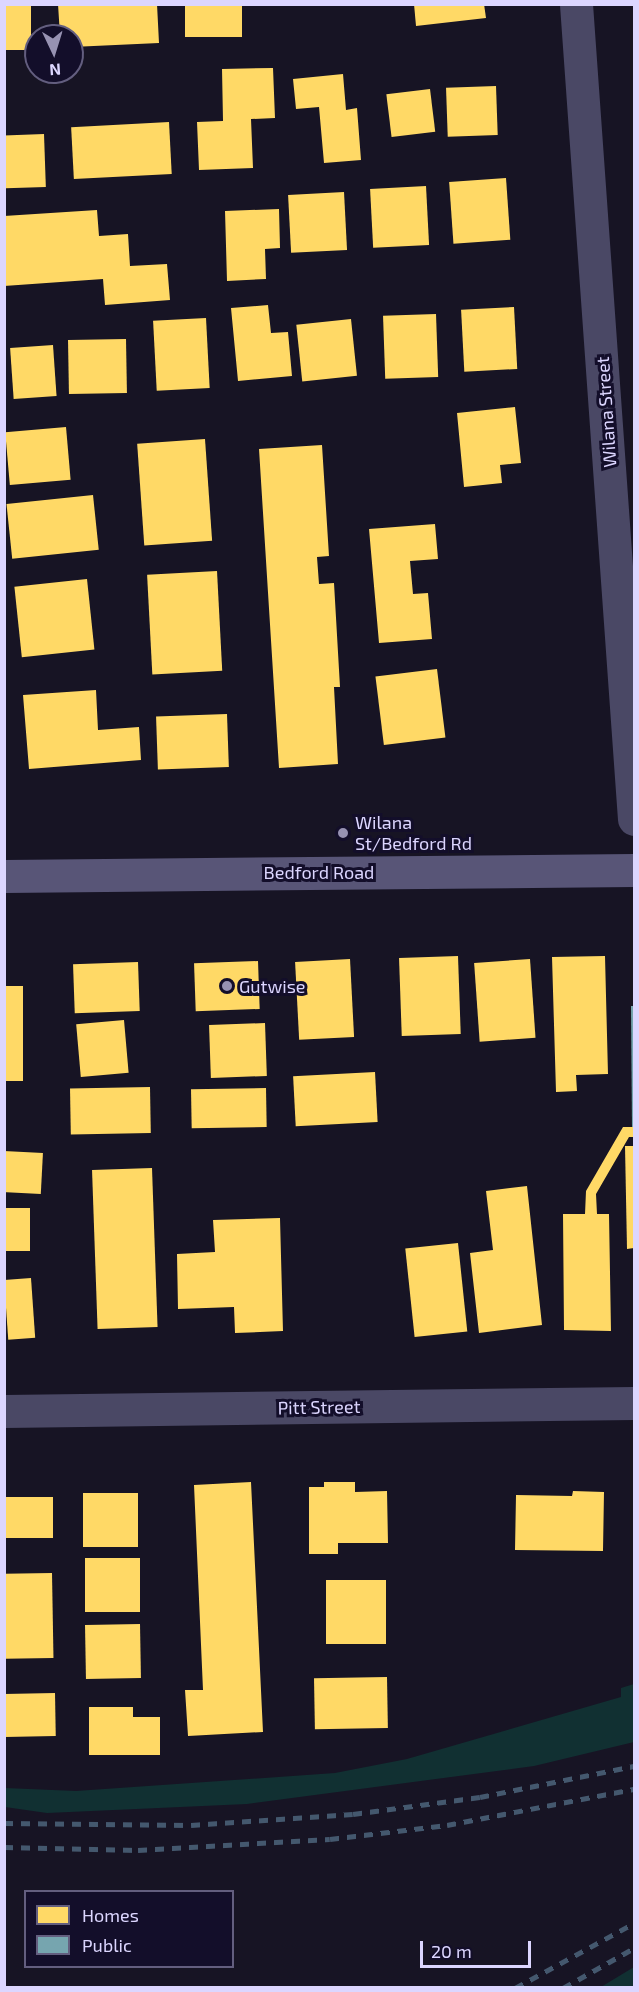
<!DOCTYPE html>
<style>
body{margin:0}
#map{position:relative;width:639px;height:1992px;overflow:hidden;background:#171424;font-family:"Exo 2",sans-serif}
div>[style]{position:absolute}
.green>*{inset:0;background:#113032}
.homes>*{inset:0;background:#ffd966;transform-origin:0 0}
.public>*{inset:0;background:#76a5af}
.street>*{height:33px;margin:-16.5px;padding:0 16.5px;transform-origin:16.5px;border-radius:16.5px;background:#4a4865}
.secondary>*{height:33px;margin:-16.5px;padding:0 16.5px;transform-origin:16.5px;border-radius:16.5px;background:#585577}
.rail>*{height:4.5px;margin-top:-2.25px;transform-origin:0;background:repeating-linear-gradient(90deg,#44586e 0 9px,transparent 0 17px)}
.dots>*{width:16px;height:16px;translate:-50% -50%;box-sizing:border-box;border:3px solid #130e2a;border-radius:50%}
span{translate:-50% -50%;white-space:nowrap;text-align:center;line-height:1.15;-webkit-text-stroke:6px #130e2a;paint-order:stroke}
.street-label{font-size:18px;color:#dcd6ff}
.poi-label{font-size:18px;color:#dcd6ff}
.left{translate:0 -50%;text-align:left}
.frame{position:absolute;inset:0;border:6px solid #dcd6ff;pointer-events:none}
.legend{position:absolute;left:24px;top:1890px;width:210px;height:78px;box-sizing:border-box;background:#130e2a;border:2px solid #635e7f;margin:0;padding:8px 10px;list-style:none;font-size:18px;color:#dcd6ff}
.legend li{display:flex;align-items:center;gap:12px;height:30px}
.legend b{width:30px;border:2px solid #635e7f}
.north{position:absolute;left:24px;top:24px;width:60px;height:60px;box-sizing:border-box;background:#130e2a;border:2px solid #635e7f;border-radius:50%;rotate:176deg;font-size:16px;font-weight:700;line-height:24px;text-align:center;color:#dcd6ff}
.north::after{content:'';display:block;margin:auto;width:21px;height:27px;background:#9792b2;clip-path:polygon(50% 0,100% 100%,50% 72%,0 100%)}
.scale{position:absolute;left:420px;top:1941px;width:111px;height:27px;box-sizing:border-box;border:3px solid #dcd6ff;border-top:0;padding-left:8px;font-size:18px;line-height:21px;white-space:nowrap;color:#dcd6ff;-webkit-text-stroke:4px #130e2a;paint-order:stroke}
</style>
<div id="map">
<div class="green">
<div style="clip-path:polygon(634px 1684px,634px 1742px,534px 1766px,247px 1804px,47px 1813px,5px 1807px,5px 1788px,76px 1791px,335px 1773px,407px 1759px,621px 1697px,621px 1688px)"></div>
<div style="clip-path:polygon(634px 1967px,634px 1987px,601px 1987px)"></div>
</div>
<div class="homes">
<div style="left:4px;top:4px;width:27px;height:46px"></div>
<div style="clip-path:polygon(58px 4px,157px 4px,159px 43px,72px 47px,72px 36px,60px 36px)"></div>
<div style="left:185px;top:4px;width:57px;height:33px"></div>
<div style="clip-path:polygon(414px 4px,484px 4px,486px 18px,416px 26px)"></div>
<div style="clip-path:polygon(273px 68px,275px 118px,251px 119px,253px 168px,199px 170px,197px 122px,223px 121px,222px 69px)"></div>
<div style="clip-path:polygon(343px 74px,346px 110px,357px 108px,361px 160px,324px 163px,319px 107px,296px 109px,293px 79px)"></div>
<div style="left:496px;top:86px;width:49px;height:50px;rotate:88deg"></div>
<div style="left:430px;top:89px;width:43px;height:44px;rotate:83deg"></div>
<div style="left:169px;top:122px;width:52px;height:98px;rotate:87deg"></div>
<div style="left:44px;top:134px;width:53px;height:40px;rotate:88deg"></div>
<div style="left:506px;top:178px;width:62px;height:57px;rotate:86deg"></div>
<div style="left:426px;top:186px;width:59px;height:56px;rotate:87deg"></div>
<div style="left:344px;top:192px;width:58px;height:56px;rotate:87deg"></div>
<div style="clip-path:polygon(279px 209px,280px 248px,265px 249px,266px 279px,227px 281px,225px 211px)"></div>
<div style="clip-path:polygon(97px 210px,99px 236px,128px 234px,130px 266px,167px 264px,170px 300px,105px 305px,103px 279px,4px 286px,4px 216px)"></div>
<div style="clip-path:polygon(268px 305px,271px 333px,288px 332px,292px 376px,238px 381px,231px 308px)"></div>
<div style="left:514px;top:307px;width:62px;height:53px;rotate:87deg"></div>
<div style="left:436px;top:314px;width:63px;height:53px;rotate:88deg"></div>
<div style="left:206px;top:318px;width:70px;height:53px;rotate:87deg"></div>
<div style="left:351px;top:319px;width:57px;height:55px;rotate:84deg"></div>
<div style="left:126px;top:339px;width:54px;height:58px;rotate:89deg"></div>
<div style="left:53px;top:345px;width:51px;height:43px;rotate:86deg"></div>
<div style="clip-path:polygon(515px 407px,521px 463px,500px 465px,502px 483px,464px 487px,457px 413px)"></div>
<div style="left:66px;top:427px;width:53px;height:61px;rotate:85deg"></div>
<div style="left:205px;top:439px;width:102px;height:68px;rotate:86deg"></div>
<div style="clip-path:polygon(322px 445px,329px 556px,317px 557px,319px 584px,334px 583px,340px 687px,334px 687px,338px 764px,279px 768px,259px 449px)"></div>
<div style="left:93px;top:495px;width:55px;height:87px;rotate:84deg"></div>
<div style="clip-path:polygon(435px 524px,438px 559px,410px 561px,413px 594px,428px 593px,432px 639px,379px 643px,369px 529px)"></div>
<div style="left:217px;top:571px;width:100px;height:70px;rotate:87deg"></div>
<div style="left:87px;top:579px;width:71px;height:73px;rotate:84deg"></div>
<div style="left:437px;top:669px;width:69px;height:62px;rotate:83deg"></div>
<div style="clip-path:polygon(96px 690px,98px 730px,139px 727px,141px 760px,29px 769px,23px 695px)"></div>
<div style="left:227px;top:714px;width:53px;height:71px;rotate:88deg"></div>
<div style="left:458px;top:956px;width:78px;height:59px;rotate:88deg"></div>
<div style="clip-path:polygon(605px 956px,608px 1074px,576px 1075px,577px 1091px,556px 1092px,552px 957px)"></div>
<div style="left:350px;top:959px;width:78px;height:55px;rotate:87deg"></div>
<div style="left:530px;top:959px;width:79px;height:56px;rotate:86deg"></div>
<div style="left:258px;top:961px;width:48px;height:64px;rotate:88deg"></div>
<div style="left:138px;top:962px;width:49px;height:65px;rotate:88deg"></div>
<div style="left:4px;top:986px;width:19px;height:95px"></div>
<div style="left:124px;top:1020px;width:53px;height:48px;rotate:85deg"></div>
<div style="left:265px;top:1023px;width:53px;height:56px;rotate:88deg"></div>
<div style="left:375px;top:1072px;width:50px;height:82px;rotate:87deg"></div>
<div style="left:150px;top:1087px;width:46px;height:80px;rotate:89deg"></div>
<div style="left:266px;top:1088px;width:39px;height:75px;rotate:89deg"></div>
<div style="clip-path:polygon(623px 1127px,634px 1127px,634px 1137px,629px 1137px,596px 1194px,597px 1214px,609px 1214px,611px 1331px,564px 1330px,563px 1214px,585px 1214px,586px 1191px)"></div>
<div style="clip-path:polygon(625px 1146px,634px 1146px,634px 1248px,627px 1249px)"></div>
<div style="left:4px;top:1151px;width:39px;height:41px;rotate:3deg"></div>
<div style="left:152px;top:1168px;width:159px;height:60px;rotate:88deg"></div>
<div style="clip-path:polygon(527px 1186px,542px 1325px,479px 1333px,470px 1253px,493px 1250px,486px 1191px)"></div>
<div style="left:4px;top:1208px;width:26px;height:43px"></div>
<div style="clip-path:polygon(280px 1218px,283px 1331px,235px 1333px,234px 1307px,178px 1309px,177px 1254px,215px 1252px,213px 1220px)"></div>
<div style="left:458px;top:1243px;width:89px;height:53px;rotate:84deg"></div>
<div style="left:31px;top:1278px;width:60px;height:27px;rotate:86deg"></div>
<div style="clip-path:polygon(251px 1482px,263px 1732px,188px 1736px,185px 1690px,203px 1690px,194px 1485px)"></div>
<div style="clip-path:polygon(324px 1482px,355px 1482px,355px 1492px,387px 1491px,388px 1543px,338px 1543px,338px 1554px,309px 1554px,309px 1487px,324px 1487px)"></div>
<div style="clip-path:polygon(573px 1491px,604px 1492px,603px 1551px,515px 1550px,516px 1495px,572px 1496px)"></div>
<div style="left:83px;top:1493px;width:55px;height:54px"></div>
<div style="left:4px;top:1497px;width:49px;height:41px"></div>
<div style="left:140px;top:1558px;width:54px;height:55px;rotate:90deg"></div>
<div style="left:52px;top:1573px;width:85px;height:48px;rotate:89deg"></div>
<div style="left:386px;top:1580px;width:64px;height:60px;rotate:90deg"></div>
<div style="left:140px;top:1624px;width:54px;height:55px;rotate:89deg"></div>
<div style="left:387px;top:1677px;width:51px;height:73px;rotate:89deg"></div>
<div style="left:55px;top:1693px;width:43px;height:51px;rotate:89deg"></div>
<div style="clip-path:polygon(89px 1707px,133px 1707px,133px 1717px,160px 1717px,160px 1755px,89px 1755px)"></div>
</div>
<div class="public">
<div style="clip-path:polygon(631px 1006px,634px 1006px,634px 1127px,632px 1127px)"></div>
</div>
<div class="street">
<div style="left:576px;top:4px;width:817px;rotate:85.93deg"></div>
<div style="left:4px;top:1411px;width:630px;rotate:-0.73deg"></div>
</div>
<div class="secondary">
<div style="left:4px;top:876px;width:630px;rotate:-0.55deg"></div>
</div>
<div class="rail">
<div style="left:4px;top:1823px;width:187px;rotate:0.6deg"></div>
<div style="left:191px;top:1825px;width:162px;rotate:-3.9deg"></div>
<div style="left:353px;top:1814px;width:128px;rotate:-7.6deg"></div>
<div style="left:480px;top:1797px;width:157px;rotate:-11.4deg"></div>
<div style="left:4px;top:1847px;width:134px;rotate:1.3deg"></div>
<div style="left:138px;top:1850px;width:192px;rotate:-3.3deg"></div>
<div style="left:330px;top:1839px;width:118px;rotate:-6.8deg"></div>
<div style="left:447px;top:1825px;width:190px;rotate:-10.9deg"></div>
<div style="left:515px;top:1988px;width:136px;rotate:-28.6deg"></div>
<div style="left:563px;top:1988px;width:81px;rotate:-29.4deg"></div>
</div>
<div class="dots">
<div style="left:343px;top:833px;background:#9792b2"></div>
<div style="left:227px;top:986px;background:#9792b2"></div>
</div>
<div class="street-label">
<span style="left:606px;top:412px;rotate:-94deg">Wilana Street</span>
<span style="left:319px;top:872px">Bedford Road</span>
<span style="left:319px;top:1407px;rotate:-1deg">Pitt Street</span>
</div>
<div class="poi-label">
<span class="left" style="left:355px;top:833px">Wilana<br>St/Bedford Rd</span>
<span class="left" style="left:239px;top:986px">Gutwise</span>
</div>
<div class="frame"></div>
<ul class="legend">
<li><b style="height:16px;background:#ffd966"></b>Homes</li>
<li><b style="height:16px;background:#76a5af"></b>Public</li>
</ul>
<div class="north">N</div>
<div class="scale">20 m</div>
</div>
